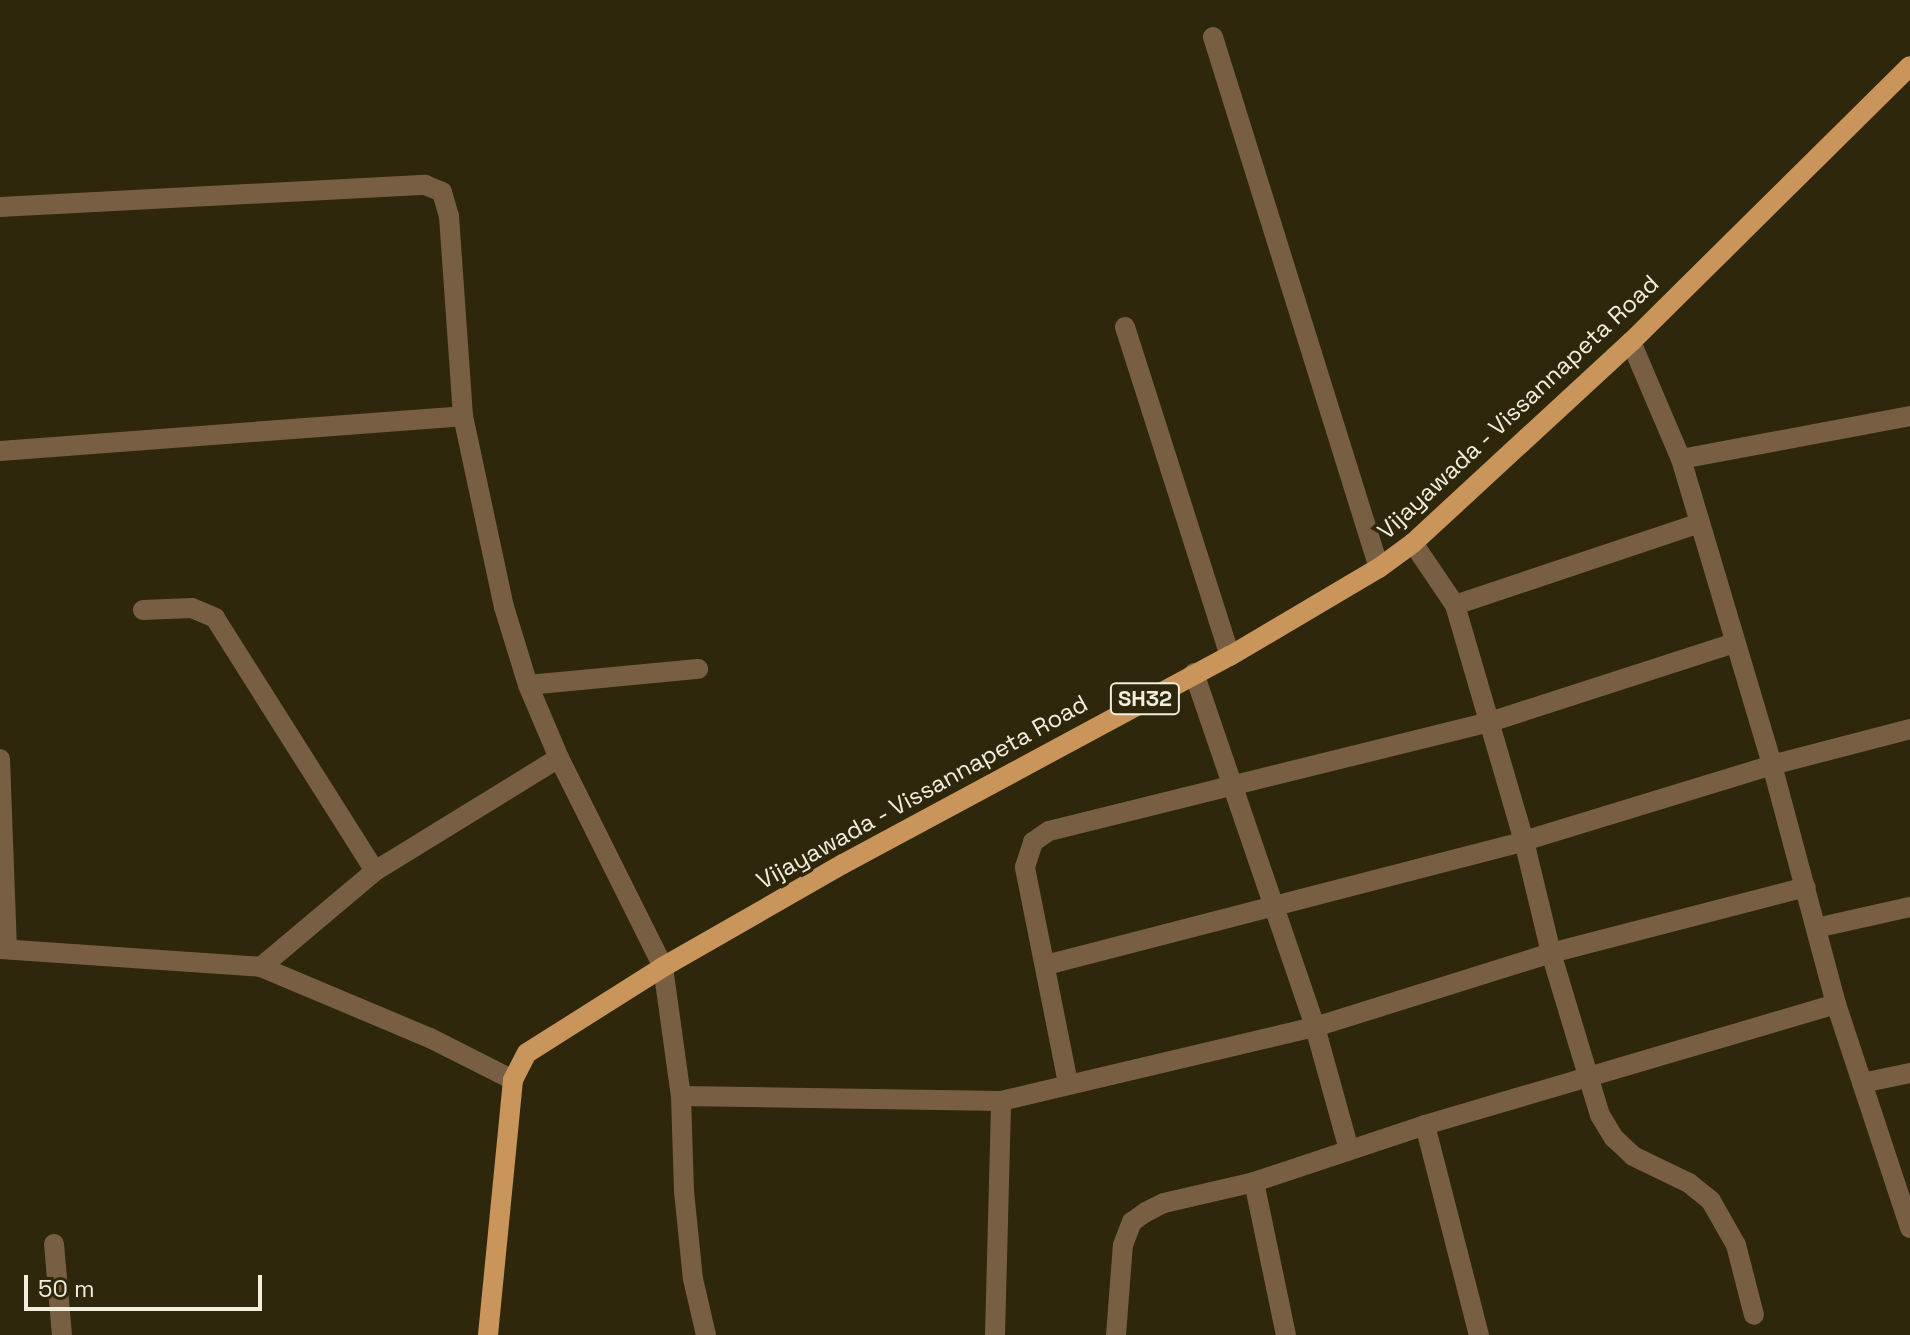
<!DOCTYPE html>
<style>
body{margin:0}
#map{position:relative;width:1910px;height:1335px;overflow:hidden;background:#2e270b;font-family:"Space Grotesk",sans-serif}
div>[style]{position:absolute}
.street>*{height:20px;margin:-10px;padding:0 10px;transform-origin:10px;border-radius:10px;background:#785f43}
.primary>*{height:20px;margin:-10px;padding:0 10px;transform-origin:10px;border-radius:10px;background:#c9955a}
span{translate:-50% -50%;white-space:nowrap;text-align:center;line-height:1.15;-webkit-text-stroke:7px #2e270b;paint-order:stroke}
.shield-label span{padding:2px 6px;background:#2e270b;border:2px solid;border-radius:6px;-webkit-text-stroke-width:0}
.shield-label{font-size:22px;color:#f2eede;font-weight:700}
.street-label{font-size:24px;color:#f2eede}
.scale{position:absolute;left:24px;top:1275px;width:238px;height:36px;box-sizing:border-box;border:4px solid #f2eede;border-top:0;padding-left:10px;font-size:24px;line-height:28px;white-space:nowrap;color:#f2eede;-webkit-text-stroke:6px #2e270b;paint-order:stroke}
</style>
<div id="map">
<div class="street">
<div style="left:1213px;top:37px;width:556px;rotate:72.64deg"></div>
<div style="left:0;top:207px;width:426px;rotate:-3deg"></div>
<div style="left:425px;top:185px;width:18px;rotate:22deg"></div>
<div style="left:442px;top:192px;width:25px;rotate:74deg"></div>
<div style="left:449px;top:216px;width:200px;rotate:86deg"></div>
<div style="left:463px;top:416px;width:195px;rotate:77.9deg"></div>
<div style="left:504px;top:607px;width:82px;rotate:72.9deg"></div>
<div style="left:528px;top:685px;width:79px;rotate:67deg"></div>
<div style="left:559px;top:758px;width:233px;rotate:63.5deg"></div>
<div style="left:663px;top:967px;width:130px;rotate:82.1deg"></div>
<div style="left:681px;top:1096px;width:95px;rotate:88.2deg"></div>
<div style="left:684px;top:1191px;width:88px;rotate:84.2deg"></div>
<div style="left:693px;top:1279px;width:57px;rotate:76.9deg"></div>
<div style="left:1125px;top:327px;width:345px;rotate:72.3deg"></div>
<div style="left:1631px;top:342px;width:127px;rotate:66.9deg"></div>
<div style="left:1681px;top:459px;width:319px;rotate:73.4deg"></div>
<div style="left:1772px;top:765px;width:247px;rotate:75deg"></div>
<div style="left:1836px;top:1004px;width:236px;rotate:71.7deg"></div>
<div style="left:0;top:451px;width:464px;rotate:-4.3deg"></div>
<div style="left:1681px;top:459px;width:233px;rotate:-10.6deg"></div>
<div style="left:1413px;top:543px;width:75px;rotate:55.9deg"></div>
<div style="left:1455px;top:605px;width:246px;rotate:73.7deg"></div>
<div style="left:1524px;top:841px;width:115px;rotate:76.4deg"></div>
<div style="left:1551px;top:953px;width:169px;rotate:73.2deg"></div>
<div style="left:1600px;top:1115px;width:27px;rotate:59deg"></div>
<div style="left:1614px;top:1138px;width:26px;rotate:43deg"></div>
<div style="left:1633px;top:1156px;width:62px;rotate:25.7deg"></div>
<div style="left:1689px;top:1183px;width:28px;rotate:39deg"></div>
<div style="left:1711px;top:1201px;width:51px;rotate:60.4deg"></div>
<div style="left:1736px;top:1245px;width:72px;rotate:75.6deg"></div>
<div style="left:1455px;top:605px;width:258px;rotate:-18.5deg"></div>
<div style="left:143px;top:610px;width:49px;rotate:-2.3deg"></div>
<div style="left:192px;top:608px;width:25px;rotate:23deg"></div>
<div style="left:215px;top:618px;width:299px;rotate:57.7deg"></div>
<div style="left:1194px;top:673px;width:374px;rotate:71.1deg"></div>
<div style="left:1315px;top:1027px;width:128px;rotate:74.5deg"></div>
<div style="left:528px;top:685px;width:171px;rotate:-5.4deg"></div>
<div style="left:0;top:759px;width:190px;rotate:87.9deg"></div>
<div style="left:1816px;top:928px;width:96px;rotate:-12.6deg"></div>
<div style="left:0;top:949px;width:262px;rotate:3.9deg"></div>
<div style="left:261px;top:967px;width:183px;rotate:22.8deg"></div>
<div style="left:430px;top:1038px;width:93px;rotate:26.8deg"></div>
<div style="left:1046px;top:965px;width:494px;rotate:-14.5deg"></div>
<div style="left:1524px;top:841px;width:259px;rotate:-17deg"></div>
<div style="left:1772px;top:765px;width:143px;rotate:-14.6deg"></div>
<div style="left:261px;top:967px;width:149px;rotate:-40.1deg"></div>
<div style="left:375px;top:871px;width:216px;rotate:-31.6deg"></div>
<div style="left:1068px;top:1083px;width:220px;rotate:-101.3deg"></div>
<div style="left:1025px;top:867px;width:26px;rotate:-72deg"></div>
<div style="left:1033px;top:842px;width:19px;rotate:-35deg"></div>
<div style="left:1049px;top:831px;width:454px;rotate:-13.9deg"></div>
<div style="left:1490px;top:722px;width:256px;rotate:-17.9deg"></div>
<div style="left:1862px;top:1083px;width:49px;rotate:-11.8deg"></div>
<div style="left:681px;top:1096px;width:320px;rotate:0.9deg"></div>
<div style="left:1001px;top:1101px;width:323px;rotate:-13.3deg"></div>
<div style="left:1315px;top:1027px;width:247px;rotate:-17.4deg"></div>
<div style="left:1551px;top:953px;width:263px;rotate:-14.5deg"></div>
<div style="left:1425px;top:1125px;width:217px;rotate:75.6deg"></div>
<div style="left:1254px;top:1182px;width:156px;rotate:78.2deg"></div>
<div style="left:54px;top:1244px;width:91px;rotate:85deg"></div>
<div style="left:995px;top:1335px;width:234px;rotate:-88.5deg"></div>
<div style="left:1116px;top:1335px;width:90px;rotate:-85.6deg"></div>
<div style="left:1123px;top:1245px;width:25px;rotate:-69deg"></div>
<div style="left:1132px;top:1222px;width:17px;rotate:-36deg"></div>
<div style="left:1146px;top:1212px;width:20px;rotate:-27deg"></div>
<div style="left:1164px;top:1203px;width:92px;rotate:-13.1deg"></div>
<div style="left:1254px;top:1182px;width:180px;rotate:-18.4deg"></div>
<div style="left:1425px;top:1125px;width:428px;rotate:-16.4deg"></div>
</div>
<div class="primary">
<div style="left:488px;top:1335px;width:256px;rotate:-84.4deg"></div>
<div style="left:513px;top:1080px;width:30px;rotate:-63deg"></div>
<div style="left:527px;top:1053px;width:161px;rotate:-32.3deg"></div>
<div style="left:663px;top:967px;width:207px;rotate:-29.8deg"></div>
<div style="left:843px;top:864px;width:439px;rotate:-28.3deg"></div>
<div style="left:1230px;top:656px;width:173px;rotate:-30.6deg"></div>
<div style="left:1379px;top:568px;width:42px;rotate:-36.3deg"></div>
<div style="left:1413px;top:543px;width:297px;rotate:-42.7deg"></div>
<div style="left:1631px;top:342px;width:392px;rotate:-44.7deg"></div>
</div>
<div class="shield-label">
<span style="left:1145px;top:699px">SH32</span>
</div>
<div class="street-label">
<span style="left:1518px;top:407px;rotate:-43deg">Vijayawada - Vissannapeta Road</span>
<span style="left:922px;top:792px;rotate:-29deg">Vijayawada - Vissannapeta Road</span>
</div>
<div class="scale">50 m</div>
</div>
